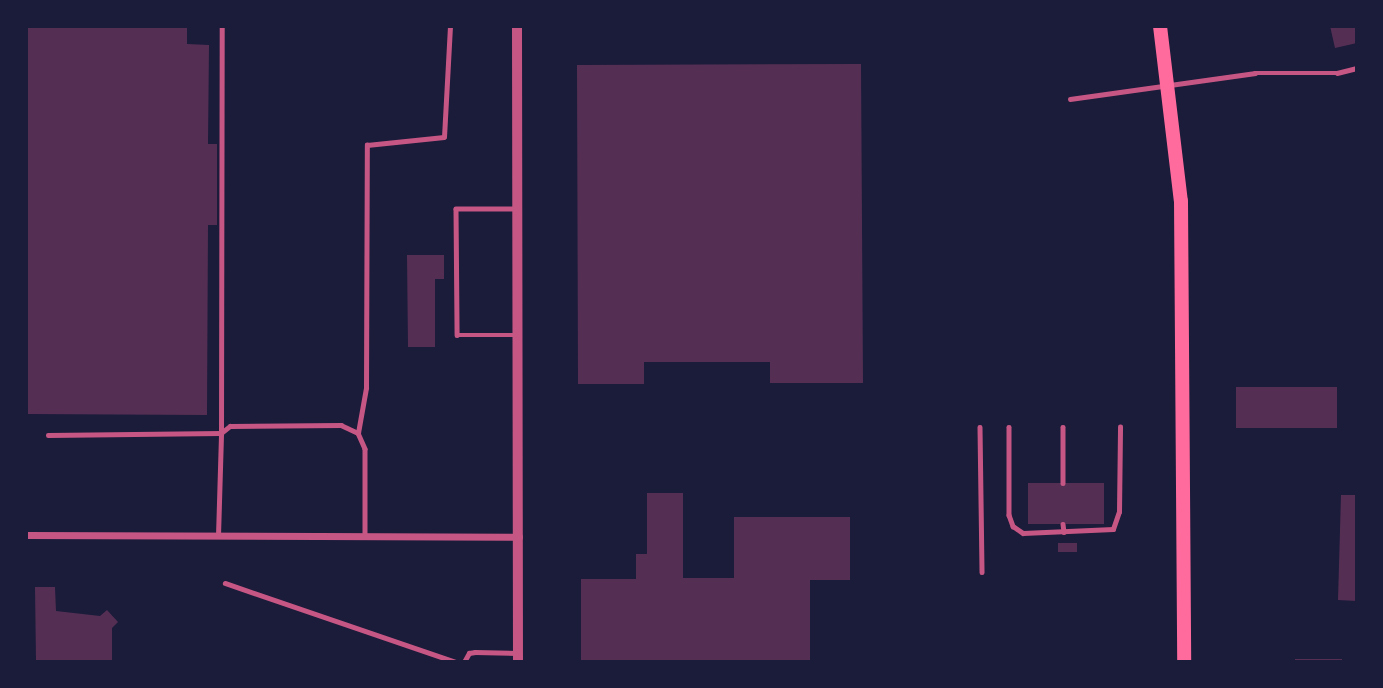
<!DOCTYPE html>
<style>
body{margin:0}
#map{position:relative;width:1383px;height:688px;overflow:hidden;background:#1b1b3a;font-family:Cabin,sans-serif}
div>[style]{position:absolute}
.building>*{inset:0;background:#542f53;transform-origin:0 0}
.service>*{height:4.5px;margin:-2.25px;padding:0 2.25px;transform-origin:2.25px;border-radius:2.25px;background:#c65784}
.minor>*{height:7px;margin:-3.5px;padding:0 3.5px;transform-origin:3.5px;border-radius:3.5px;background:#c65784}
.tertiary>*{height:10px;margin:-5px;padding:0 5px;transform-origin:5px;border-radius:5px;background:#c65784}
.primary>*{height:14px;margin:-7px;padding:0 7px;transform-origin:7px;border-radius:7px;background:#ff6b9d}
span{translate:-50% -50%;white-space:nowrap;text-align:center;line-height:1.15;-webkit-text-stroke:7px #1b1b3a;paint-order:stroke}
.frame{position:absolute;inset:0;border:28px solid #1b1b3a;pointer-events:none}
</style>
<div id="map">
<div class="building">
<div style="clip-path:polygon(26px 26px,187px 26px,187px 44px,209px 45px,208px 144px,217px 144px,217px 225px,208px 225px,207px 415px,26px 414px)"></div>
<div style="clip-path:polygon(1330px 26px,1357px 26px,1357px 43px,1335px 48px)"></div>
<div style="clip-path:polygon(861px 64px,863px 383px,770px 383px,770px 362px,644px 362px,644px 384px,578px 384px,577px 65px)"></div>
<div style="clip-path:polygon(407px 255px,444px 255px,444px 279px,435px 279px,435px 347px,408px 347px)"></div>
<div style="left:1236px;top:387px;width:101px;height:41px"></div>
<div style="left:1028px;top:483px;width:76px;height:41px"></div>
<div style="clip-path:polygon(647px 493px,683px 493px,683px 578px,734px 578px,734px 517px,850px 517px,850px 580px,810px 580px,810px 662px,581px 662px,581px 579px,636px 579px,636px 554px,647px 554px)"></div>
<div style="clip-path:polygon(1341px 495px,1357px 495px,1357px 601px,1338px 600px)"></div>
<div style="left:1058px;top:543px;width:19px;height:9px"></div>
<div style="clip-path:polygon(35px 587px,55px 587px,56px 611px,100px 616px,107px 610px,118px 622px,112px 628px,112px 662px,36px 662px)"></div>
<div style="left:1295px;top:659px;width:47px;height:3px"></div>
</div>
<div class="service">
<div style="left:1070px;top:99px;width:187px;rotate:-8deg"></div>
<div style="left:1255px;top:73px;width:82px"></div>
<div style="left:1337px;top:73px;width:21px;rotate:-14deg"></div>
<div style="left:515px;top:209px;width:59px;rotate:180deg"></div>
<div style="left:456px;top:209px;width:126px;rotate:89.5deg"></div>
<div style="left:457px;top:335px;width:61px"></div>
<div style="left:980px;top:427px;width:145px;rotate:89.2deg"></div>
<div style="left:1009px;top:427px;width:88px;rotate:90deg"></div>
<div style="left:1009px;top:515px;width:12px;rotate:70deg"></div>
<div style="left:1013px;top:526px;width:12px;rotate:35deg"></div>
<div style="left:1023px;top:533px;width:90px;rotate:-2.5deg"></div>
<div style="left:1113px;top:529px;width:18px;rotate:-71deg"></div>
<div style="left:1119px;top:512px;width:85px;rotate:-89.3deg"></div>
<div style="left:1063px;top:427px;width:56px;rotate:90deg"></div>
<div style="left:358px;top:433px;width:46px;rotate:-79.9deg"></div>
<div style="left:366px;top:388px;width:243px;rotate:-89.8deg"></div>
<div style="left:367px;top:145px;width:77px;rotate:-5.9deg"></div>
<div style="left:444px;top:137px;width:111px;rotate:-86.9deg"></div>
<div style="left:48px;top:435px;width:173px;rotate:-0.7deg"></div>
<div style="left:221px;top:433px;width:407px;rotate:-89.9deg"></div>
<div style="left:1063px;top:524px;width:8px;rotate:83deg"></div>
<div style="left:218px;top:536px;width:103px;rotate:-88.3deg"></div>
<div style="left:221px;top:433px;width:11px;rotate:-38deg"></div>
<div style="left:230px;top:426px;width:111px;rotate:-0.5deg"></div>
<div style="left:341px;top:425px;width:19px;rotate:25deg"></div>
<div style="left:358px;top:433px;width:17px;rotate:66deg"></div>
<div style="left:365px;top:449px;width:87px;rotate:90deg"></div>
<div style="left:225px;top:583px;width:244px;rotate:18.9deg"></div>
<div style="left:464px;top:662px;width:10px;rotate:-61deg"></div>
<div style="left:469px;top:653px;width:6px;rotate:-9deg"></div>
<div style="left:475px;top:652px;width:42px;rotate:1.4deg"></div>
</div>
<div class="minor">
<div style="left:26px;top:535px;width:493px;rotate:0.2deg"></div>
</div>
<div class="tertiary">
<div style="left:517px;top:26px;width:636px;rotate:89.91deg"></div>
</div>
<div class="primary">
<div style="left:1160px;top:26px;width:176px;rotate:83.2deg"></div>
<div style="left:1181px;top:201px;width:461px;rotate:89.6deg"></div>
</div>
<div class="frame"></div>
</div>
